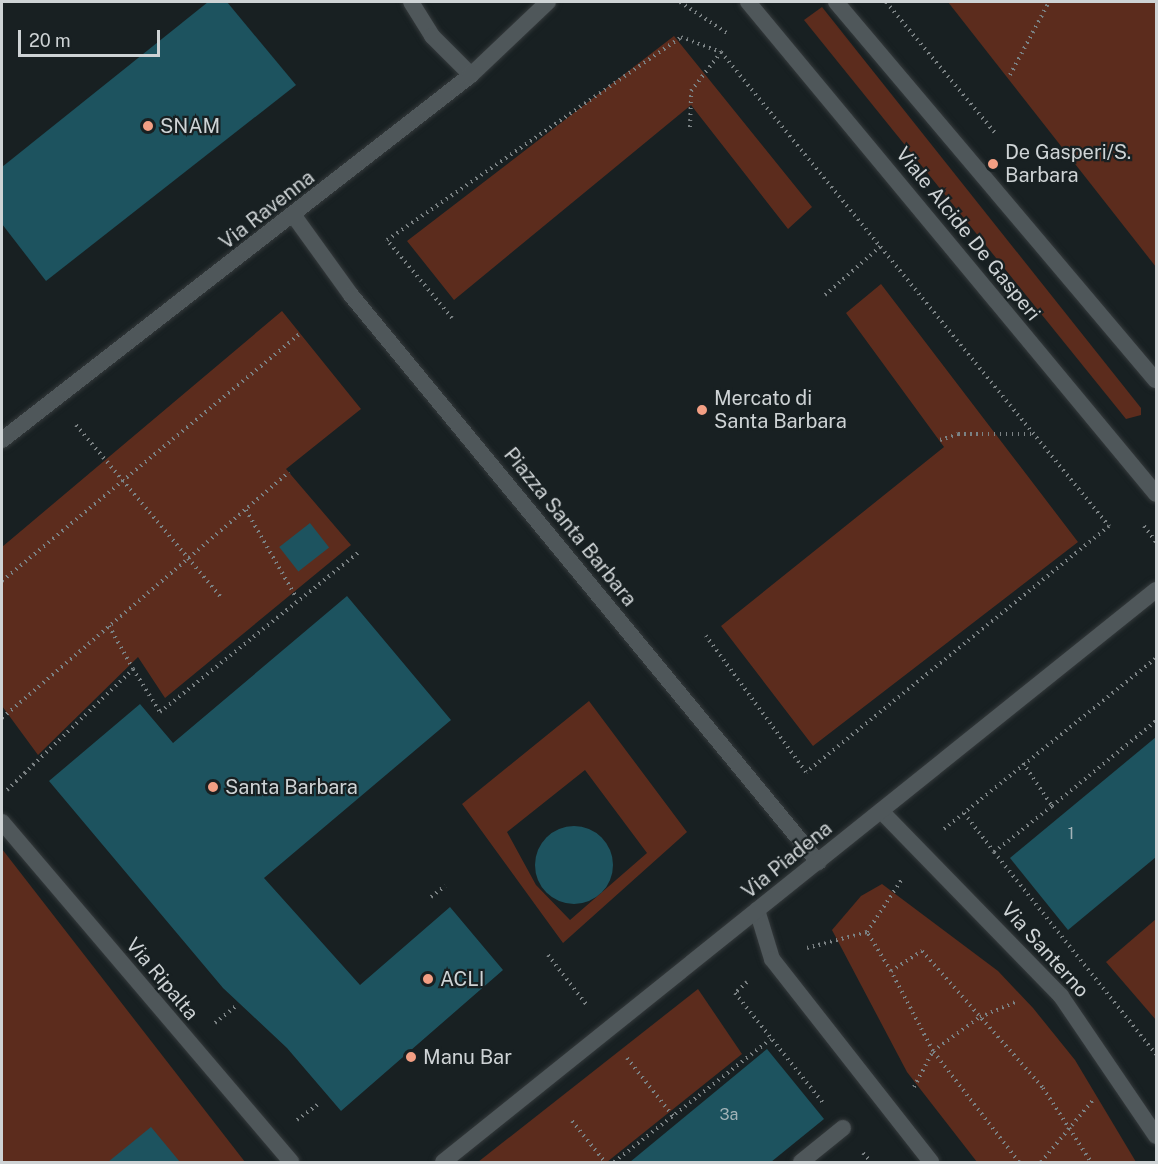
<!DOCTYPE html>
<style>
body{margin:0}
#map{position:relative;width:1158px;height:1164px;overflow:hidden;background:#182022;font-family:"Public Sans",sans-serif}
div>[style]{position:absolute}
.green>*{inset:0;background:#5c2c1d}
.building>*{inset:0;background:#1d535f;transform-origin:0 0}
.round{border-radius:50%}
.path>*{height:4px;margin-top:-2px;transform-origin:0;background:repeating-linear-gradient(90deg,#7b8284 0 1.5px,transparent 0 6px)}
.roads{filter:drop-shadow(0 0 2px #34393b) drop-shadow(0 0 2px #34393b)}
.service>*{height:16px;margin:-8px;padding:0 8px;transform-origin:8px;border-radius:8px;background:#4f575a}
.pedestrian>*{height:16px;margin:-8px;padding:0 8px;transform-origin:8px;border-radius:8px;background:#4f575a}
.minor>*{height:16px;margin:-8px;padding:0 8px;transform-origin:8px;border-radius:8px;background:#4f575a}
.tertiary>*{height:16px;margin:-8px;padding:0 8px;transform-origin:8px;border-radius:8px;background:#4f575a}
.dots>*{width:16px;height:16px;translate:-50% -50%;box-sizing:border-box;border:3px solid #182022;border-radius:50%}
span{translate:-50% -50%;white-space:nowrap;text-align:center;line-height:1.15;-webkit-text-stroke:4.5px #182022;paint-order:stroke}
.number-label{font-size:16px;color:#a2b3b8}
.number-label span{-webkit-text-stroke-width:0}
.poi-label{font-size:20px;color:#ced3d5}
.left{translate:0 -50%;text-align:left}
.street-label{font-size:20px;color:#ced3d5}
.frame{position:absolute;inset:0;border:3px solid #ced3d5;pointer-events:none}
.scale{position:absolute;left:18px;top:30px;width:142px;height:27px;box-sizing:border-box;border:3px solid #ced3d5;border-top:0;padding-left:8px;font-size:18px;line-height:21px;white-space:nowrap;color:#ced3d5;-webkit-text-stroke:4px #182022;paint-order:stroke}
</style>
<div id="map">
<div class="green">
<div style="clip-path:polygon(948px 2px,1156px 2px,1156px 267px)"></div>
<div style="clip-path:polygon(822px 7px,1141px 408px,1141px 415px,1126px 419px,804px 20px)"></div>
<div style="clip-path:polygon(674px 36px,812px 207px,788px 229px,691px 105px,454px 300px,407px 241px)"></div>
<div style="clip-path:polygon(881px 284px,1078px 542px,813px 746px,721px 626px,944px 447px,846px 313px)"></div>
<div style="clip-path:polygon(282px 311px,361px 409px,286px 469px,351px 545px,165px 698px,138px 657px,38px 755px,2px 706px,2px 547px)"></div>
<div style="clip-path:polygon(evenodd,589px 701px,687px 832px,563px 943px,462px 804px,589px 701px,585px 770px,647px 853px,570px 920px,536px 885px,507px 832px,585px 770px)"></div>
<div style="clip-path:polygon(2px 849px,245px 1162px,2px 1162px)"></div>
<div style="clip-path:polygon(882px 884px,998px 971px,1033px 1008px,1075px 1060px,1136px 1162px,977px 1162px,907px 1072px,832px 930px,861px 896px)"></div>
<div style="clip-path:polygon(1156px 919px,1156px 1020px,1106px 962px)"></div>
<div style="clip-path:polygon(698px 989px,742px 1054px,607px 1162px,478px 1162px)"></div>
</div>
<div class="building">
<div style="clip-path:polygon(208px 2px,227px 2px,296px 85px,46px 281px,2px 224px,2px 167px)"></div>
<div style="left:310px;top:523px;width:31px;height:39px;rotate:52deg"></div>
<div style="clip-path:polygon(347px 596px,451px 720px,264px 878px,360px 985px,450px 907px,503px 970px,341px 1111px,287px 1048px,223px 988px,49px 781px,140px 704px,173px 743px)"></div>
<div style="clip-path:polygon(1156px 737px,1156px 857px,1068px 930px,1010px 858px)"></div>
<div class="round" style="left:535px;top:826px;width:78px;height:78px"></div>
<div style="clip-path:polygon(767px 1049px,824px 1119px,771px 1162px,630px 1162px)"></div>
<div style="clip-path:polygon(151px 1127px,180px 1162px,108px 1162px)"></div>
</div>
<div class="path">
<div style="left:680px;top:2px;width:56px;rotate:33.4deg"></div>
<div style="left:886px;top:2px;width:170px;rotate:50.2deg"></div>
<div style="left:1010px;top:75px;width:83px;rotate:-61.9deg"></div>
<div style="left:690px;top:127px;width:36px;rotate:-88deg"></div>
<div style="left:691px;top:91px;width:49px;rotate:-52.4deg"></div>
<div style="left:825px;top:295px;width:74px;rotate:-41.2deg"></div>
<div style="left:452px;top:318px;width:102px;rotate:-129.8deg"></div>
<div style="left:387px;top:240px;width:357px;rotate:-34.6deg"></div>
<div style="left:681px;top:37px;width:43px;rotate:20.6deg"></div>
<div style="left:721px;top:52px;width:613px;rotate:50.7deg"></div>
<div style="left:1109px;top:526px;width:390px;rotate:140.9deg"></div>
<div style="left:806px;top:772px;width:169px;rotate:-126.3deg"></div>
<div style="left:76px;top:425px;width:224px;rotate:49.9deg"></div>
<div style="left:940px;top:440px;width:19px;rotate:-18deg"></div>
<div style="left:958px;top:434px;width:76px"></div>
<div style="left:246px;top:510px;width:100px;rotate:60.1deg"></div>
<div style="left:1144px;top:526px;width:20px;rotate:53deg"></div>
<div style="left:2px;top:581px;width:387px;rotate:-39.7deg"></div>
<div style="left:109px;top:626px;width:49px;rotate:60.8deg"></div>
<div style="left:2px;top:718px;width:378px;rotate:-40.6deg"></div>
<div style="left:1023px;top:763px;width:52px;rotate:56deg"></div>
<div style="left:1052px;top:806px;width:134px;rotate:-39.3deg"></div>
<div style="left:7px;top:790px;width:175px;rotate:-43.8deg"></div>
<div style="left:133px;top:669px;width:51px;rotate:57.9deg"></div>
<div style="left:160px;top:712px;width:254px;rotate:-38.8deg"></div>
<div style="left:964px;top:813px;width:49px;rotate:52.4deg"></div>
<div style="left:994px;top:852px;width:74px;rotate:-38.4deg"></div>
<div style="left:944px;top:829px;width:272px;rotate:-38.9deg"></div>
<div style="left:994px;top:852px;width:259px;rotate:51.3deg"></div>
<div style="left:431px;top:897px;width:18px;rotate:-38deg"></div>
<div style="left:807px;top:948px;width:62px;rotate:-14.9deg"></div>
<div style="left:548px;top:955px;width:62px;rotate:52.2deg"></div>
<div style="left:891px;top:971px;width:46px;rotate:-121.6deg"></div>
<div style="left:867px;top:932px;width:64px;rotate:-56.6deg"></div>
<div style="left:747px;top:982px;width:16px;rotate:137deg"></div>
<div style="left:735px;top:993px;width:141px;rotate:51.3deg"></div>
<div style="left:215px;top:1023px;width:26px;rotate:-39deg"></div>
<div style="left:627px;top:1058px;width:74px;rotate:51.6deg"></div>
<div style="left:914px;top:1087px;width:41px;rotate:-62.2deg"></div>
<div style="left:933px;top:1051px;width:58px;rotate:-35.9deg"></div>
<div style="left:980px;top:1017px;width:41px;rotate:-22.8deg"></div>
<div style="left:297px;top:1120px;width:26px;rotate:-37deg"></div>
<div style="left:572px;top:1121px;width:53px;rotate:51.2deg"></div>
<div style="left:863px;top:1153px;width:12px;rotate:48deg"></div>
<div style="left:614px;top:1162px;width:199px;rotate:-38.1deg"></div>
<div style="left:1019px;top:1162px;width:140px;rotate:-127.8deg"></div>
<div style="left:933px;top:1051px;width:90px;rotate:-117.7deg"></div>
<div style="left:891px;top:971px;width:37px;rotate:-33deg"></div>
<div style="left:922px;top:951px;width:183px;rotate:48.5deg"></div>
<div style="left:1043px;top:1088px;width:88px;rotate:57deg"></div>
<div style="left:1041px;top:1162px;width:81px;rotate:-50deg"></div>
</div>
<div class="roads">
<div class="service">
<div style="left:411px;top:2px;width:40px;rotate:58deg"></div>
<div style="left:432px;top:36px;width:55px;rotate:45deg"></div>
</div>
<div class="pedestrian">
<div style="left:801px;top:1162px;width:54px;rotate:-39deg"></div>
</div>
<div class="minor">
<div style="left:294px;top:216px;width:97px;rotate:54.2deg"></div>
<div style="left:351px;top:295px;width:735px;rotate:50.52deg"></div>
<div style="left:2px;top:440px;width:594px;rotate:-37.89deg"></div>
<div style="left:471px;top:75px;width:106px;rotate:-43.5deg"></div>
<div style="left:881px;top:811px;width:258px;rotate:45.8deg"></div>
<div style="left:1061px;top:996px;width:169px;rotate:55.8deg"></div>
<div style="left:2px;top:822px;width:446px;rotate:49.6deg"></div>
<div style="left:757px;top:910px;width:51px;rotate:73deg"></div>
<div style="left:772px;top:959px;width:258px;rotate:51.9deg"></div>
<div style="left:443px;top:1162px;width:914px;rotate:-38.74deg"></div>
</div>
<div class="tertiary">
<div style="left:748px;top:2px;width:639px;rotate:50.33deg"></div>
<div style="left:836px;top:2px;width:495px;rotate:49.8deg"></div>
</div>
</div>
<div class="dots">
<div style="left:148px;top:126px;background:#f39f84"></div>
<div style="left:993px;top:164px;background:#f39f84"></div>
<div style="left:702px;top:410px;background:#f39f84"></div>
<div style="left:213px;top:787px;background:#f39f84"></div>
<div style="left:428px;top:979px;background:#f39f84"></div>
<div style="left:411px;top:1057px;background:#f39f84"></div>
</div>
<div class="number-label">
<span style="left:1071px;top:834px">1</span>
<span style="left:729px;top:1115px">3a</span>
</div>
<div class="poi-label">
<span class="left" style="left:160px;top:126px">SNAM</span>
<span class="left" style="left:1005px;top:164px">De Gasperi/S.<br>Barbara</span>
<span class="left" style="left:714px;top:410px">Mercato di<br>Santa Barbara</span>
<span class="left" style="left:225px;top:787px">Santa Barbara</span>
<span class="left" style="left:440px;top:979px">ACLI</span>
<span class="left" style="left:423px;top:1057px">Manu Bar</span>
</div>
<div class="street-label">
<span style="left:267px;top:210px;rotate:-38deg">Via Ravenna</span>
<span style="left:968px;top:234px;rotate:51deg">Viale Alcide De Gasperi</span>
<span style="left:570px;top:527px;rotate:51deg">Piazza Santa Barbara</span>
<span style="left:787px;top:860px;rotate:-39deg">Via Piadena</span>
<span style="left:1045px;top:950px;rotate:48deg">Via Santerno</span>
<span style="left:162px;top:979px;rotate:50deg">Via Ripalta</span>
</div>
<div class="frame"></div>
<div class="scale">20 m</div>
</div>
